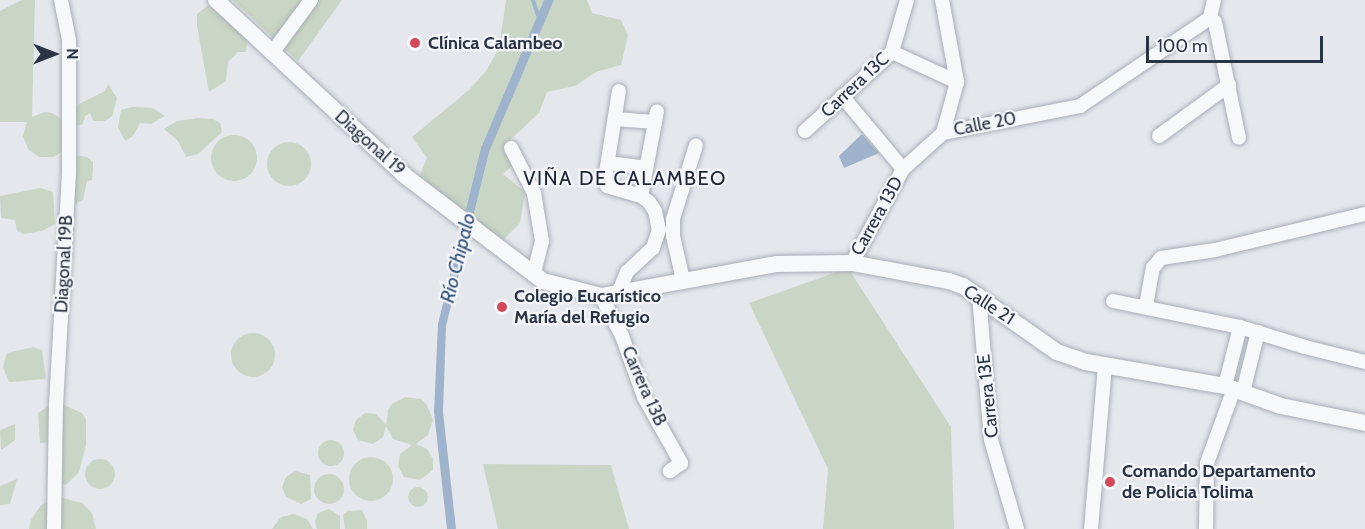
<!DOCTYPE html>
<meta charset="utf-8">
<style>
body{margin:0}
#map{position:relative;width:1365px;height:529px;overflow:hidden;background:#e4e7ec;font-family:Cabin,sans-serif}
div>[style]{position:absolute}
.green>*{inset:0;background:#c9d6c5}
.round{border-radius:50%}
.water>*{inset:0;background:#9fb4cc}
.stream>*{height:4px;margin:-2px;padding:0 2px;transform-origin:2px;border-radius:2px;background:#9fb4cc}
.roads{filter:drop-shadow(0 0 2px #a9aeb7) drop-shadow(0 0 2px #a9aeb7)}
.minor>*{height:14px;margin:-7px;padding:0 7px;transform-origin:7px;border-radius:7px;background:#f7f8fa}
.tertiary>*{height:16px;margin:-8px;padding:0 8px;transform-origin:8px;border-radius:8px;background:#f7f8fa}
.dots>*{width:16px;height:16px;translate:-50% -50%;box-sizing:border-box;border:3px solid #f4f6f9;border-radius:50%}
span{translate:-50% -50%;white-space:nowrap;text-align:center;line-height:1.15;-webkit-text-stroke:4.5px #f4f6f9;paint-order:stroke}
.poi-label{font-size:18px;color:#2b3445;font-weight:700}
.left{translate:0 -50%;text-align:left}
.street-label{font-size:18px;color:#2b3445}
.neighbourhood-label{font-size:20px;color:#1d2536;letter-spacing:1.5px}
.water-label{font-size:20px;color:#34527a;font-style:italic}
.north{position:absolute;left:24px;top:24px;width:60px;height:60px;-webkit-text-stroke:4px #f4f6f9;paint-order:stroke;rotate:90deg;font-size:16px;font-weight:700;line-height:24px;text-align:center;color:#2b3445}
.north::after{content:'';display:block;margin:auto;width:21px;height:27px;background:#2b3445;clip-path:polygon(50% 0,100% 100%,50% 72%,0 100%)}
.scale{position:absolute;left:1146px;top:36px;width:177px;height:27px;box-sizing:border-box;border:3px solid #2b3445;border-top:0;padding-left:8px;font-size:18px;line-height:21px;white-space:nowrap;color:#2b3445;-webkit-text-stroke:4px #f4f6f9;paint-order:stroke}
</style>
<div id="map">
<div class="green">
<div style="clip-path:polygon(22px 0,35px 0,32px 117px,45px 112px,52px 113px,65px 121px,65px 149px,54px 157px,39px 157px,28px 149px,23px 136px,27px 122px,0 122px,0 11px)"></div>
<div style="clip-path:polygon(233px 0,342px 0,298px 61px)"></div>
<div style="clip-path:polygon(506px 0,587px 0,592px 13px,621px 20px,628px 35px,621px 65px,596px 72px,575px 86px,547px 92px,539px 113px,510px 140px,522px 158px,503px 174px,525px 192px,520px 223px,498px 245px,419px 177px,427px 158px,412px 137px,469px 90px,486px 71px,499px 48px)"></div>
<div style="clip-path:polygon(208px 5px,242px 32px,247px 42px,246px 52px,238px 52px,228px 62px,226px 81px,209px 92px,197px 26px,197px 14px)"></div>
<div style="clip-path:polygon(108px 84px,117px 98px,112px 116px,105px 121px,93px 121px,90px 113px,85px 116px,83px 124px,72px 127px,69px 109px,105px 91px)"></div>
<div style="clip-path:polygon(132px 107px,153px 108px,165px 116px,151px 124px,140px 123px,133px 136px,125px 141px,118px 127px,121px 110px)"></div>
<div style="clip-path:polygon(198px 118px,213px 119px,220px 123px,222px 132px,198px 154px,186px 157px,178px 141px,164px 129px,177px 121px)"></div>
<div class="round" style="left:211px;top:135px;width:46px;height:46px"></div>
<div class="round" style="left:267px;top:142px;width:44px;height:44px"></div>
<div style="clip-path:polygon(73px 155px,87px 157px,93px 162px,93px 168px,92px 180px,87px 181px,83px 200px,72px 205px)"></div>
<div style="clip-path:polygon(40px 188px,53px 192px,55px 224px,42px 231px,23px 234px,17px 231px,15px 220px,1px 218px,0 196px)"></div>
<div style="clip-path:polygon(848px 268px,951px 427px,954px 529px,823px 529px,828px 469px,749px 303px)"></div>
<div class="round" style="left:231px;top:333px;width:44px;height:44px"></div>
<div style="clip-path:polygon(33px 347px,42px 350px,46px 379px,9px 382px,3px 367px,7px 353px)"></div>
<div style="clip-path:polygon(405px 397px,421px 399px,427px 405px,433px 420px,428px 435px,416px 444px,427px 449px,433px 459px,433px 470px,420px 480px,404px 477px,398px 466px,400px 454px,412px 445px,393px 439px,386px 426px,383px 437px,373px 444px,358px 440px,353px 430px,356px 420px,365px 413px,376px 414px,386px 425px,388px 410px,392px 404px)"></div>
<div style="clip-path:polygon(50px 405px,64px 405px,82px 413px,86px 420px,86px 445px,79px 472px,66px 485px,62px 484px,56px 442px,40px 443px,38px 413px)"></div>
<div style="clip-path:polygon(15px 424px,15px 440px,1px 450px,0 430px)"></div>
<div class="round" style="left:318px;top:440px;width:26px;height:26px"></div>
<div class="round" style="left:349px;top:457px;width:44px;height:44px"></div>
<div class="round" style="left:85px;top:459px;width:30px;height:30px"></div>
<div style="clip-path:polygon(483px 464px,611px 465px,629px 529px,498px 529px)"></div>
<div style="clip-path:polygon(295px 471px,310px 475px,311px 499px,301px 504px,286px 497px,282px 487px,286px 477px)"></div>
<div class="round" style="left:314px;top:474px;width:30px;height:30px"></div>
<div style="clip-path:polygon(17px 479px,10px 504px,0 505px,0 486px)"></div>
<div class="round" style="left:408px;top:487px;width:20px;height:20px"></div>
<div style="clip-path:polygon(59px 497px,82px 503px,92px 513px,96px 529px,29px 529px,31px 520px,41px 505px)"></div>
<div style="clip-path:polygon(329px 509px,340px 516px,340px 529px,317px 529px,315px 521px,318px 513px)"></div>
<div style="clip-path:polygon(362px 510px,367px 521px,367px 529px,345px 529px,343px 515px,348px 511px)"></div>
<div style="clip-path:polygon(294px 514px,307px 519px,313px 529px,272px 529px,281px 517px)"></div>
</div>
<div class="water">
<div style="clip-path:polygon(544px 0,554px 0,489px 152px,446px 326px,443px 412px,456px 529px,447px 529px,434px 412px,438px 324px,481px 148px)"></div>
<div style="clip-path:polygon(862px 134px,879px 153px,844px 168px,839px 156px)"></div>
</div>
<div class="stream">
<div style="left:533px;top:0;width:20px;rotate:72deg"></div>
</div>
<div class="roads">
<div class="minor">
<div style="left:942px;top:0;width:83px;rotate:79.6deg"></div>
<div style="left:957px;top:82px;width:53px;rotate:105.4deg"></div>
<div style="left:1214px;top:0;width:18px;rotate:103deg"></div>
<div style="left:1210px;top:18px;width:6px;rotate:39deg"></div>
<div style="left:1215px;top:22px;width:118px;rotate:78.3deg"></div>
<div style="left:892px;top:52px;width:72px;rotate:24.8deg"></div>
<div style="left:272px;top:53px;width:66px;rotate:-53.7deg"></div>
<div style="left:842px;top:96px;width:95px;rotate:50.1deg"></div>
<div style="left:615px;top:119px;width:40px;rotate:4.3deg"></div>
<div style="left:805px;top:131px;width:118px;rotate:-42.2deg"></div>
<div style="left:892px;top:52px;width:54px;rotate:-73.9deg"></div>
<div style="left:1159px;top:136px;width:87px;rotate:-36.1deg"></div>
<div style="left:511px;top:148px;width:51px;rotate:62.9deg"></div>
<div style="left:534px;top:193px;width:49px;rotate:80.5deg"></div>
<div style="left:542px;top:241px;width:34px;rotate:104deg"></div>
<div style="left:608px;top:163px;width:38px;rotate:7deg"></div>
<div style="left:641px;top:196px;width:86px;rotate:-79.3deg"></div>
<div style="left:852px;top:263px;width:107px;rotate:-61.5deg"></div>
<div style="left:903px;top:169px;width:54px;rotate:-42deg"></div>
<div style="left:943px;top:133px;width:140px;rotate:-11.1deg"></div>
<div style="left:1080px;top:106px;width:157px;rotate:-34.1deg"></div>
<div style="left:683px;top:280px;width:45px;rotate:-102.8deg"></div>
<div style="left:673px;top:236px;width:17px;rotate:-90deg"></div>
<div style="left:673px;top:219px;width:77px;rotate:-72.7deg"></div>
<div style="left:618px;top:294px;width:24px;rotate:-68deg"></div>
<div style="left:627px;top:272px;width:35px;rotate:-43deg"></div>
<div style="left:653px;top:248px;width:19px;rotate:-72deg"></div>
<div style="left:659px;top:230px;width:19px;rotate:-102deg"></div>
<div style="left:655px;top:211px;width:11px;rotate:-124deg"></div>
<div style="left:649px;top:202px;width:10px;rotate:-143deg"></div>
<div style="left:641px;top:196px;width:35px;rotate:-164deg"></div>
<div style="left:607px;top:186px;width:7px;rotate:-106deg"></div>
<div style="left:605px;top:179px;width:89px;rotate:-81deg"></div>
<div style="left:979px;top:295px;width:145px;rotate:85.3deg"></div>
<div style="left:991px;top:440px;width:93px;rotate:73.7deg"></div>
<div style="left:601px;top:296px;width:45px;rotate:62.3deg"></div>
<div style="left:622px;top:336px;width:65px;rotate:70.2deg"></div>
<div style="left:644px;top:397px;width:76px;rotate:60.7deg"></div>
<div style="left:681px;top:463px;width:14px;rotate:144deg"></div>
<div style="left:1113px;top:301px;width:130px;rotate:11.6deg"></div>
<div style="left:1240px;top:327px;width:68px;rotate:17.1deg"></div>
<div style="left:1305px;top:347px;width:62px;rotate:14deg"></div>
<div style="left:1146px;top:306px;width:39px;rotate:-80deg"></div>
<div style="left:1153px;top:268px;width:13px;rotate:-51deg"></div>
<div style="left:1161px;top:258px;width:55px;rotate:-8.4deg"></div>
<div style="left:1215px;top:250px;width:154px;rotate:-13.5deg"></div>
<div style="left:1225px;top:386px;width:61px;rotate:-75.7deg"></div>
<div style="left:1243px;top:392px;width:62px;rotate:-76deg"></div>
<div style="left:54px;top:529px;width:124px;rotate:-89.1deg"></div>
<div style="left:56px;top:405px;width:232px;rotate:-86.8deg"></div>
<div style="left:69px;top:173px;width:133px;rotate:-90deg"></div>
<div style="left:69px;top:40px;width:41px;rotate:-101.3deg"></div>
<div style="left:1091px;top:529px;width:164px;rotate:-85.1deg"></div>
<div style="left:1206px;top:529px;width:66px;rotate:-89.1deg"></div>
<div style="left:1207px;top:463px;width:79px;rotate:-70deg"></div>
</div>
<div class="tertiary">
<div style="left:216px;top:0;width:257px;rotate:42.9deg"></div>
<div style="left:404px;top:175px;width:175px;rotate:37.3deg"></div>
<div style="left:543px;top:281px;width:60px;rotate:14.5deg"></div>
<div style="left:601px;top:296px;width:179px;rotate:-10.3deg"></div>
<div style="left:777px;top:264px;width:75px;rotate:-0.8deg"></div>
<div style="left:852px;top:263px;width:99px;rotate:10.5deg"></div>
<div style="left:949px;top:281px;width:15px;rotate:20deg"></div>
<div style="left:963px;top:286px;width:115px;rotate:35.1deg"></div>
<div style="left:1057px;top:352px;width:31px;rotate:19deg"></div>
<div style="left:1086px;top:362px;width:141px;rotate:9.8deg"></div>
<div style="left:1225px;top:386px;width:59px;rotate:19.7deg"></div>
<div style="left:1281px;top:406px;width:86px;rotate:11.4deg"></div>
</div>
</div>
<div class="dots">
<div style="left:415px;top:43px;background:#d1495b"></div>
<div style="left:502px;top:307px;background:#d1495b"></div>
<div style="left:1110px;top:482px;background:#d1495b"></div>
</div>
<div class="poi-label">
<span class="left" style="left:428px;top:43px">Clínica Calambeo</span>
<span class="left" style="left:514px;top:307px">Colegio Eucarístico<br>María del Refugio</span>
<span class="left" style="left:1122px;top:482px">Comando Departamento<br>de Policia Tolima</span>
</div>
<div class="street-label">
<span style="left:855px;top:85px;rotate:-43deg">Carrera 13C</span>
<span style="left:985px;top:124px;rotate:-11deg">Calle 20</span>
<span style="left:370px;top:143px;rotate:42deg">Diagonal 19</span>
<span style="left:877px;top:216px;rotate:-61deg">Carrera 13D</span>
<span style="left:64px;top:264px;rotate:-87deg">Diagonal 19B</span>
<span style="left:989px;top:305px;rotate:33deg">Calle 21</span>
<span style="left:644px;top:386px;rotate:66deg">Carrera 13B</span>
<span style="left:988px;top:396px;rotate:-96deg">Carrera 13E</span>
</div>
<div class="neighbourhood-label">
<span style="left:625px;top:178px">VIÑA DE CALAMBEO</span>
</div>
<div class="water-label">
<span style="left:458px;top:258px;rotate:-76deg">Río Chipalo</span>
</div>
<div class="north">N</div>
<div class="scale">100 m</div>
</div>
